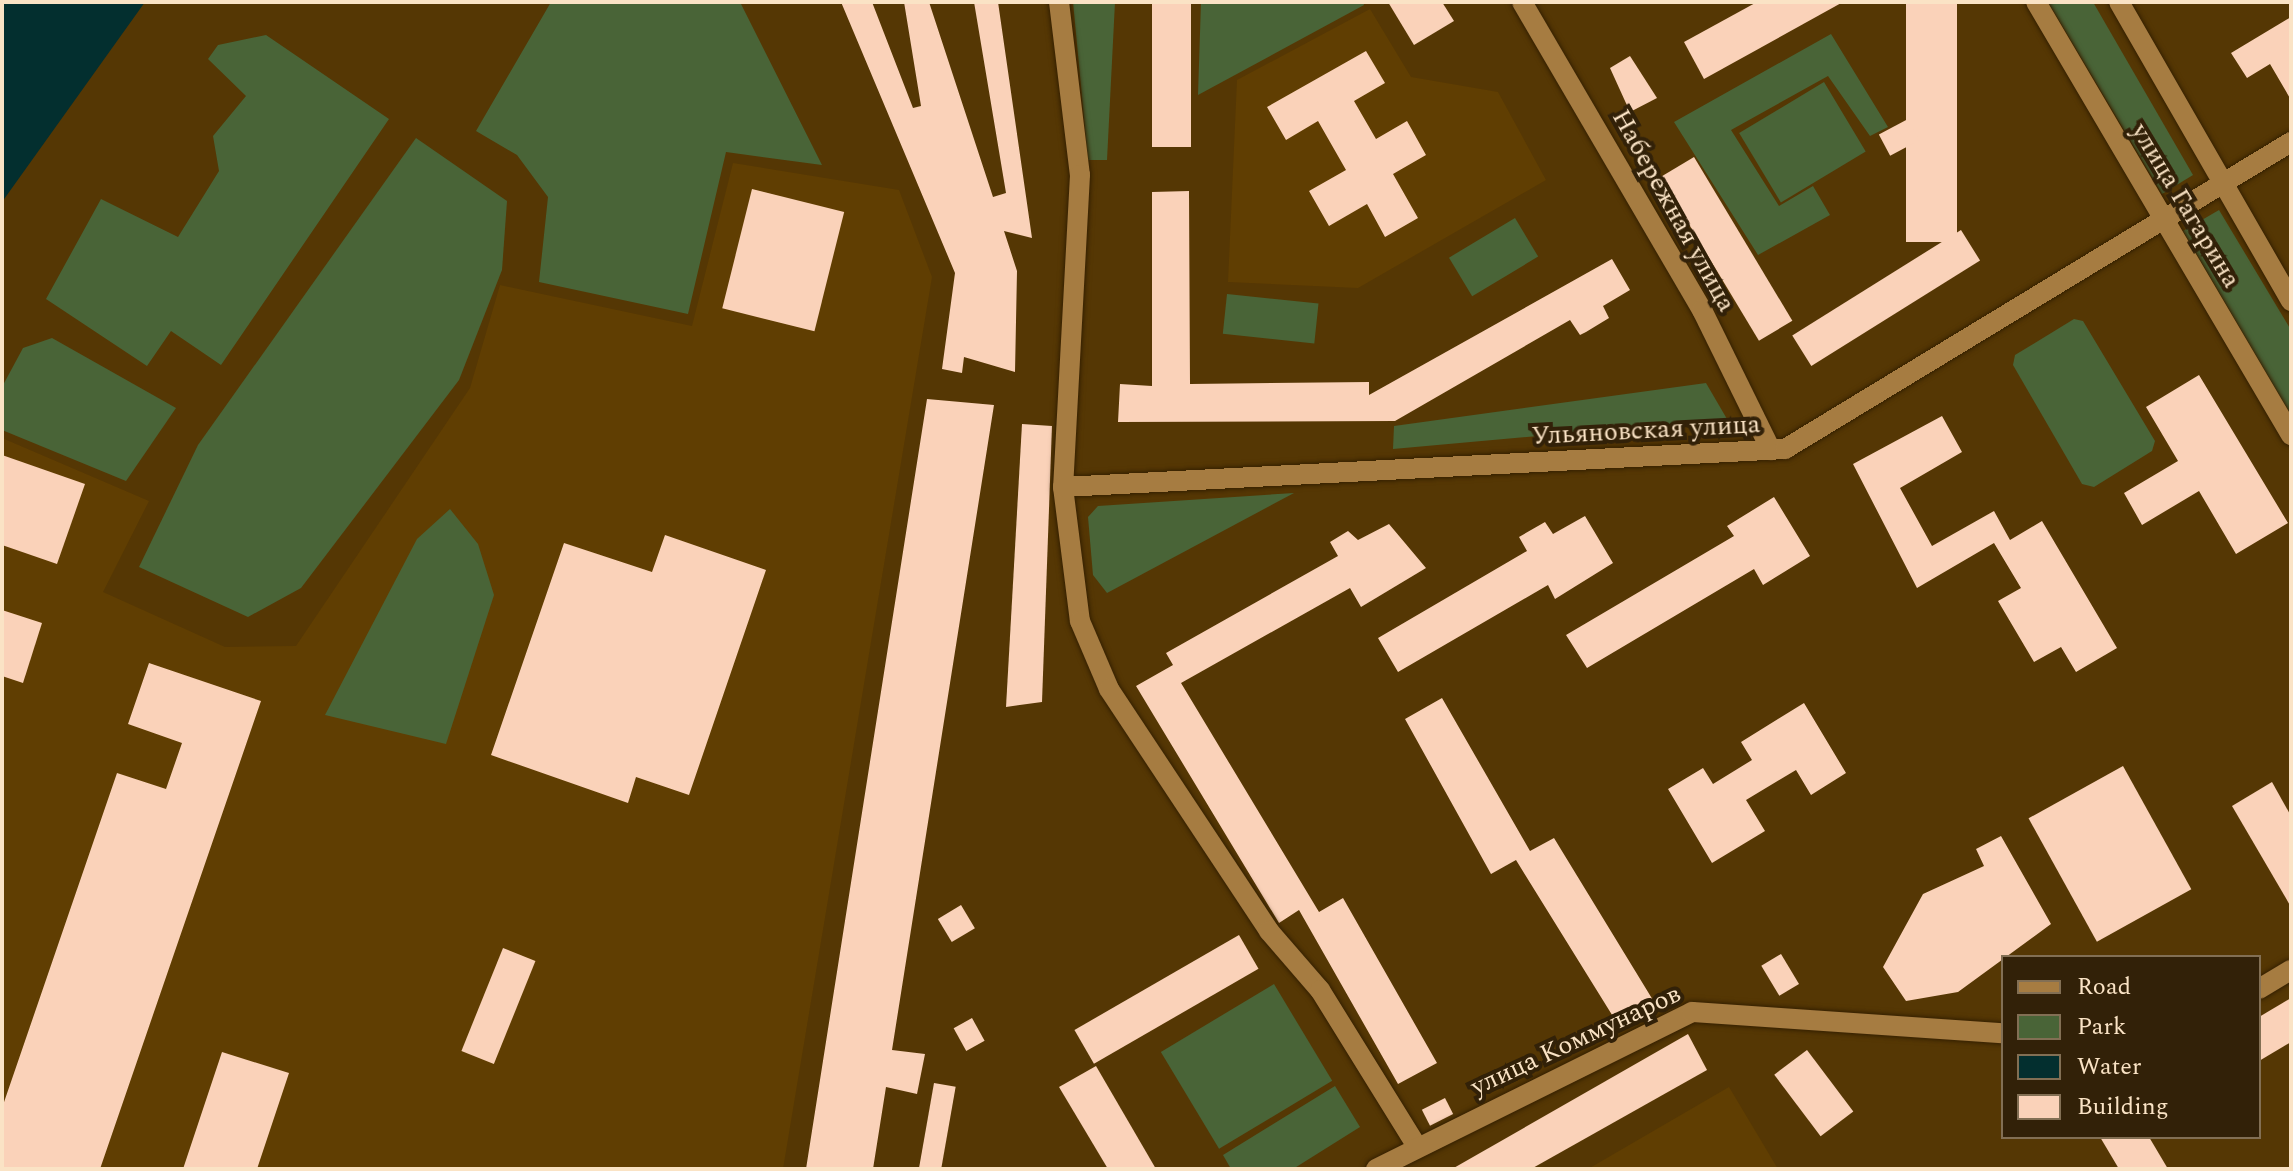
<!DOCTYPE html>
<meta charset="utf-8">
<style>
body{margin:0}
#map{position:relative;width:2293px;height:1171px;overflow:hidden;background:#553704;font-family:Spectral,serif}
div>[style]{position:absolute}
.built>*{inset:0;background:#603e02}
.green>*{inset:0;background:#496437;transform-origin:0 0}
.water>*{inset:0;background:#032f2f}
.building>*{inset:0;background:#fad2b9;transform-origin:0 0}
.roads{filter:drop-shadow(0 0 2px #352000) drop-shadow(0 0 2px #352000)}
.minor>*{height:20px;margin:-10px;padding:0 10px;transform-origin:10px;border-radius:10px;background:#a67c41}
span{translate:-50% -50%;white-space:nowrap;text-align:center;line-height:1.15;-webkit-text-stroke:8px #322108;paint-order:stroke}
.street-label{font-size:26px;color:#fae3c5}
.frame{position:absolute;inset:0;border:4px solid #fae3c5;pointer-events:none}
.legend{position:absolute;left:2001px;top:955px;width:260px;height:184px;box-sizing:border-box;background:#322108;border:2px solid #826f54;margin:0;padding:10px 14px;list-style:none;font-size:24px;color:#fae3c5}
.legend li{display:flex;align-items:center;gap:16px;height:40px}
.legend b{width:40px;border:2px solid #826f54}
</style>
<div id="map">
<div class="built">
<div style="clip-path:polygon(1370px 9px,1411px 77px,1498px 92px,1546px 180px,1358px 288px,1228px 282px,1237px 80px)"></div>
<div style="clip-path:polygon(733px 163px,899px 190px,932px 277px,783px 1169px,2px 1169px,2px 438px,149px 501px,103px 592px,225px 647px,296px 646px,470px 388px,500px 285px,692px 326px)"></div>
<div style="clip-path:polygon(1729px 1087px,1778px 1169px,1588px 1169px)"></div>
</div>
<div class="green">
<div style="clip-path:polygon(551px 2px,740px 2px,822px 165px,726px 152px,688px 314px,539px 282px,548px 197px,517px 155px,476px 131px)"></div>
<div style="clip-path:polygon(1073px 2px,1115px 2px,1107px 160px,1088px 160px)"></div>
<div style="clip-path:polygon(1201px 2px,1363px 2px,1364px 5px,1198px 95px)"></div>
<div style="clip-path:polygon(2048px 2px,2093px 2px,2193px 175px,2162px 194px)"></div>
<div style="clip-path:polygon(1831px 34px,1888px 127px,1870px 136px,1828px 76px,1731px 130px,1779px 206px,1813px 186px,1830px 215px,1758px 255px,1674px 122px)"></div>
<div style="clip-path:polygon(266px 35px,389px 119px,221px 365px,171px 331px,147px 366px,46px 299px,101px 199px,178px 237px,219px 171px,213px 136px,246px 96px,208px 59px,218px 45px)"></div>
<div style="left:1824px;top:82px;width:81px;height:99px;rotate:59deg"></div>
<div style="clip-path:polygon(416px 138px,507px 201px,502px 270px,459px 380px,301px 588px,248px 617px,139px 567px,198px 445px)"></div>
<div style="clip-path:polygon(2219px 210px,2291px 330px,2291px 415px,2183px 231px)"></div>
<div style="left:1515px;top:218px;width:45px;height:77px;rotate:59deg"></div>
<div style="left:1227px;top:294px;width:92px;height:40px;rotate:6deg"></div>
<div style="clip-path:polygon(2074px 319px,2083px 321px,2155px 441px,2152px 451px,2094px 487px,2082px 484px,2013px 365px,2015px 355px)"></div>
<div style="clip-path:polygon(52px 338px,176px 408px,126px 481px,2px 430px,2px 387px,23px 348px)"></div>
<div style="clip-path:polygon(1706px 383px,1727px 419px,1393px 449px,1394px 426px)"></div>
<div style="clip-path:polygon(1294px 493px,1107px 593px,1093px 575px,1088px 517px,1098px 506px)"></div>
<div style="clip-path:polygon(450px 509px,478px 544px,494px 595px,446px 744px,325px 715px,417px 539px)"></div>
<div style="left:1274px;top:984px;width:113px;height:132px;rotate:59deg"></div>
<div style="clip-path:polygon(1335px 1086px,1360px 1127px,1293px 1169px,1231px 1169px,1223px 1155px)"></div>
</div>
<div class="water">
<div style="clip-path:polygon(2px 2px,145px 2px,2px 202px)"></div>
</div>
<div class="building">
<div style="clip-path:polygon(841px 2px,872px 2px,913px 108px,921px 106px,904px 2px,929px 2px,993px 197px,1006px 193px,974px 2px,998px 2px,1032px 238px,1004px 231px,1017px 271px,1015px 372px,964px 357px,962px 373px,942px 369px,955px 273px)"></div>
<div style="left:1152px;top:2px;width:39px;height:145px"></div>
<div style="clip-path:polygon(1388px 2px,1442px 2px,1454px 21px,1414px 45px)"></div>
<div style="clip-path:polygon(1757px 2px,1843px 2px,1704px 79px,1684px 42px)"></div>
<div style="left:1906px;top:2px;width:51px;height:240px"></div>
<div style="clip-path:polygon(2291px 17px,2291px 100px,2270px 64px,2247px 78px,2231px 53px)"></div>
<div style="clip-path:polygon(1366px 51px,1385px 83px,1354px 101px,1376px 139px,1407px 121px,1426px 155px,1393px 174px,1418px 218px,1385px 237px,1367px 204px,1329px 226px,1309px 191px,1346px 170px,1318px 121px,1286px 140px,1267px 107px)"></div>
<div style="clip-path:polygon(1630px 56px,1657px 98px,1630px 112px,1610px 68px)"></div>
<div style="left:1908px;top:119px;width:24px;height:33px;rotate:62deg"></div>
<div style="left:1694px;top:157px;width:191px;height:39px;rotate:59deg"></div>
<div style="left:752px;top:189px;width:95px;height:123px;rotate:14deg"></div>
<div style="clip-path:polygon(1189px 191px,1190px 384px,1369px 382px,1369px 395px,1612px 259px,1630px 290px,1603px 306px,1609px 318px,1586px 332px,1580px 335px,1570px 320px,1395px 421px,1118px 422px,1120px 384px,1152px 386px,1152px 192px)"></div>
<div style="left:1961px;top:230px;width:36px;height:199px;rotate:58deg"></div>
<div style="clip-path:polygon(2199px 375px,2288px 523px,2236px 554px,2199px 491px,2142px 525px,2124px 493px,2178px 461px,2146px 407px)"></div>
<div style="clip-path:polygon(927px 399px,994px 405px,892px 1050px,925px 1054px,917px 1094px,886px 1087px,873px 1169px,806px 1169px)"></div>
<div style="clip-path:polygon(1942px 416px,1962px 452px,1900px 488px,1932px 546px,1994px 511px,2010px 540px,2042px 521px,2117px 648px,2076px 672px,2061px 647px,2034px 662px,1998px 601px,2021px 588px,1994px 543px,1917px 588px,1853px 464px)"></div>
<div style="clip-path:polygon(1022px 424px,1052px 426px,1042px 702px,1006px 707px)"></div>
<div style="clip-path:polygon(2px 455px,85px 484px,57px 564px,2px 545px)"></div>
<div style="clip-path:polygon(1774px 497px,1810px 556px,1763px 585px,1754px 569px,1587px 668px,1566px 635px,1734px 536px,1727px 526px)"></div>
<div style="clip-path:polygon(1585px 516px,1613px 563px,1555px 599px,1548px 585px,1398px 672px,1378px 638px,1527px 551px,1519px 537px,1545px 522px,1553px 534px)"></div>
<div style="clip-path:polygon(1389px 524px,1426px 568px,1361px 607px,1350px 588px,1181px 683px,1319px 912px,1343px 898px,1437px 1063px,1398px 1084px,1299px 910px,1279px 923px,1136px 686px,1173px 665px,1166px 653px,1338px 556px,1330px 542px,1348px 531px,1358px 540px)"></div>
<div style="clip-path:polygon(665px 535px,766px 570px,689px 795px,636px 777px,628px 803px,491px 755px,564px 543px,652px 572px)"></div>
<div style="clip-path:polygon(2px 610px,42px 623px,23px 683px,2px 676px)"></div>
<div style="clip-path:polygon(149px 663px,261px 701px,100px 1169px,2px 1169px,2px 1108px,117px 773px,166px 789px,182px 743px,128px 724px)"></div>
<div style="clip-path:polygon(1442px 698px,1530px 851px,1554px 838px,1659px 1010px,1622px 1031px,1516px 860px,1491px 874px,1405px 719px)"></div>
<div style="clip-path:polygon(1804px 703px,1846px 773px,1811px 795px,1796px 770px,1746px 800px,1765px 831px,1712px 863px,1668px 789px,1703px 768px,1713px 784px,1752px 760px,1741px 742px)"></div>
<div style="left:2123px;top:766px;width:141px;height:108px;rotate:61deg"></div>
<div style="clip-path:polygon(2272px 782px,2291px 816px,2291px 907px,2232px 806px)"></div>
<div style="clip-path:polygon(2001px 836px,2051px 924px,1958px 992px,1906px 1001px,1883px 967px,1923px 894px,1984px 866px,1976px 849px)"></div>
<div style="left:961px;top:905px;width:27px;height:27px;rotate:59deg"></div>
<div style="left:1239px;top:935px;width:39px;height:190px;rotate:60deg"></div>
<div style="left:503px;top:948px;width:35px;height:111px;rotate:22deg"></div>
<div style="left:1781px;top:954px;width:35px;height:23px;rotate:59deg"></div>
<div style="clip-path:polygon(2291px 998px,2291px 1042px,2259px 1061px,2259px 1017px)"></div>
<div style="left:972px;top:1018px;width:26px;height:21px;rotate:61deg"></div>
<div style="clip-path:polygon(1688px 1034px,1707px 1070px,1531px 1169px,1452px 1169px)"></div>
<div style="left:1807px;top:1050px;width:77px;height:41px;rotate:53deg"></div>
<div style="clip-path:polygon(222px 1052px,289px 1073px,257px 1169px,183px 1169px)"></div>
<div style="clip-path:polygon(1096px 1066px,1156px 1169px,1108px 1169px,1059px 1087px)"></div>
<div style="left:934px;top:1083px;width:22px;height:88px;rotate:10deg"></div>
<div style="left:1445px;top:1098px;width:18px;height:26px;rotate:63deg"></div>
<div style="clip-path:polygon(2100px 1137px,2149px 1137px,2168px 1169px,2119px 1169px)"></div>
</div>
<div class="roads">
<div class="minor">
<div style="left:1059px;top:2px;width:174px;rotate:83.1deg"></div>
<div style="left:1080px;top:175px;width:312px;rotate:93.1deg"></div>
<div style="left:1063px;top:487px;width:135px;rotate:82.8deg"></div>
<div style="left:1080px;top:621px;width:74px;rotate:66.9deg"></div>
<div style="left:1109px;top:689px;width:290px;rotate:56.5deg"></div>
<div style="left:1269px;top:931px;width:78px;rotate:49.2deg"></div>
<div style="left:1320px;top:990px;width:182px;rotate:58.2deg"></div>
<div style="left:1522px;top:2px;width:357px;rotate:59.7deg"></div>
<div style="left:1702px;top:310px;width:156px;rotate:63.8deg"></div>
<div style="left:2036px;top:2px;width:503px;rotate:59.51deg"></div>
<div style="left:2119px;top:2px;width:345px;rotate:60.1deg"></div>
<div style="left:1063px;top:487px;width:723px;rotate:-3.01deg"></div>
<div style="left:1785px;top:449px;width:592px;rotate:-31.25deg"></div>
<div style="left:2259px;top:989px;width:37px;rotate:-31deg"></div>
<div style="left:1376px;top:1169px;width:353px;rotate:-26.4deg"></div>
<div style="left:1692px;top:1012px;width:312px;rotate:3.9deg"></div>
</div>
</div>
<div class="street-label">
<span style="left:2185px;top:206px;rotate:59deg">улица Гагарина</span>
<span style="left:1673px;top:211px;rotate:61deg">Набережная улица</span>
<span style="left:1646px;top:431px;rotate:-3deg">Ульяновская улица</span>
<span style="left:1576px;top:1041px;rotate:-25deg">улица Коммунаров</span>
</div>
<div class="frame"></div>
<ul class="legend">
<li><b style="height:10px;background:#a67c41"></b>Road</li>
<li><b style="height:22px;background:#496437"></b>Park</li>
<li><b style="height:22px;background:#032f2f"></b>Water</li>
<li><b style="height:22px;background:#fad2b9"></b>Building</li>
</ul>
</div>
